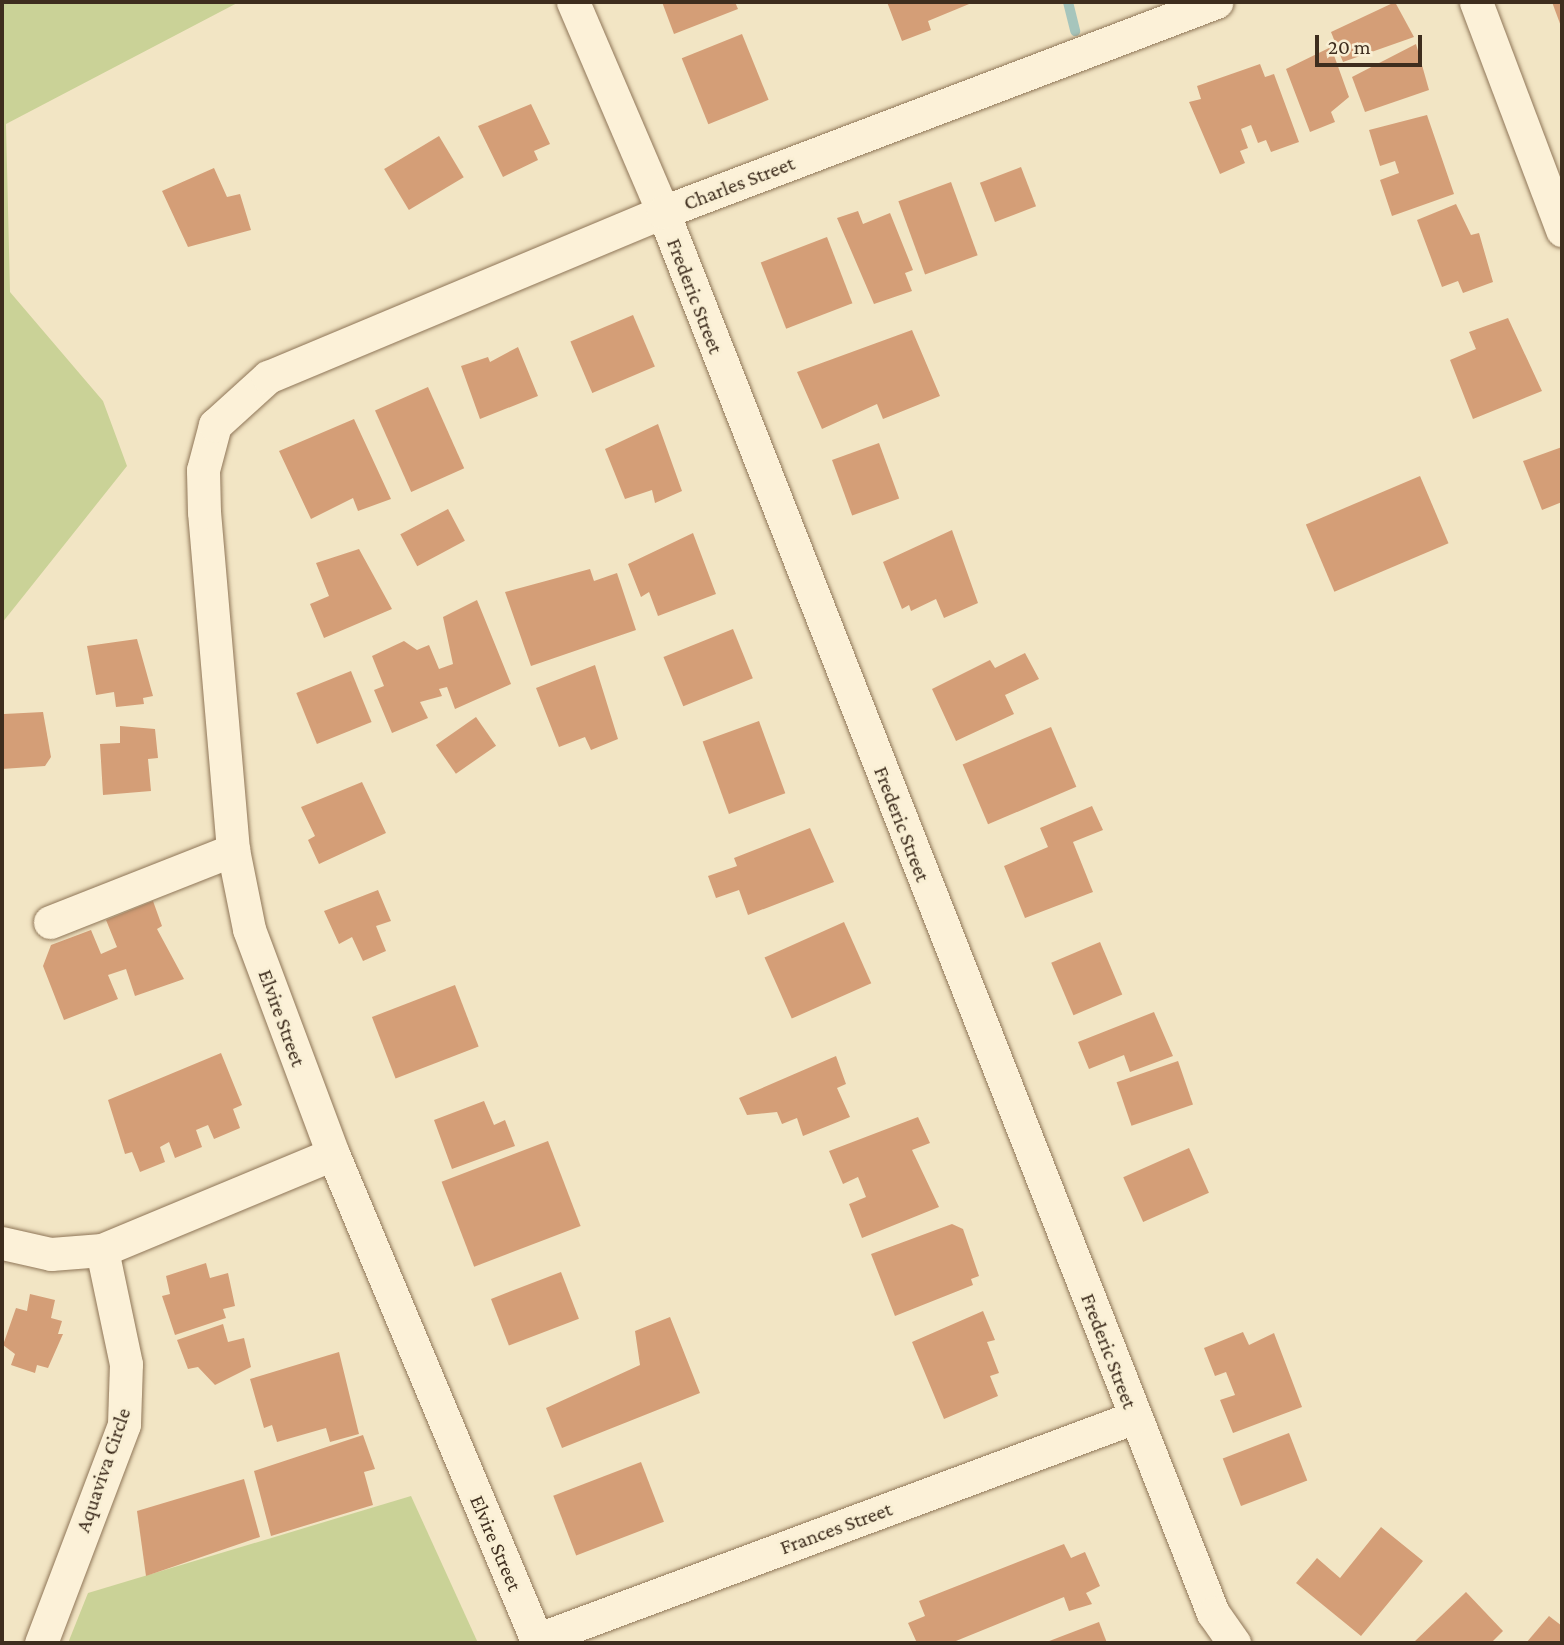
<!DOCTYPE html>
<style>
body{margin:0}
#map{position:relative;width:1564px;height:1645px;overflow:hidden;background:#f2e5c4;font-family:"Crimson Pro",serif}
div>[style]{position:absolute}
.green>*{inset:0;background:#cad297}
.stream>*{height:10px;margin:-5px;padding:0 5px;transform-origin:5px;border-radius:5px;background:#a6c5bc}
.building>*{inset:0;background:#d49e77;transform-origin:0 0}
.roads{filter:drop-shadow(0 0 2px #8f7658) drop-shadow(0 0 2px #8f7658)}
.minor>*{height:33px;margin:-16.5px;padding:0 16.5px;transform-origin:16.5px;border-radius:16.5px;background:#fcf1d8}
span{translate:-50% -50%;white-space:nowrap;text-align:center;line-height:1.15;-webkit-text-stroke:5px #f9efd4;paint-order:stroke}
.street-label{font-size:21px;color:#3e2d1e}
.frame{position:absolute;inset:0;border:4px solid #3e2d1e;pointer-events:none}
.scale{position:absolute;left:1315px;top:35px;width:107px;height:32px;box-sizing:border-box;border:4px solid #3e2d1e;border-top:0;padding-left:9px;font-size:21px;line-height:24px;white-space:nowrap;color:#3e2d1e;-webkit-text-stroke:5px #f9efd4;paint-order:stroke}
</style>
<div id="map">
<div class="green">
<div style="clip-path:polygon(2px 2px,239px 2px,6px 124px,10px 292px,103px 401px,127px 466px,2px 623px)"></div>
<div style="clip-path:polygon(411px 1496px,478px 1643px,68px 1643px,88px 1593px)"></div>
</div>
<div class="stream">
<div style="left:1068px;top:2px;width:30px;rotate:76deg"></div>
</div>
<div class="building">
<div style="clip-path:polygon(662px 2px,735px 2px,738px 9px,674px 34px)"></div>
<div style="clip-path:polygon(887px 2px,974px 2px,928px 21px,931px 30px,902px 41px)"></div>
<div style="clip-path:polygon(1395px 2px,1414px 37px,1343px 62px,1331px 32px)"></div>
<div style="clip-path:polygon(1552px 2px,1562px 2px,1562px 29px)"></div>
<div style="left:742px;top:34px;width:71px;height:65px;rotate:68deg"></div>
<div style="clip-path:polygon(1416px 44px,1429px 90px,1365px 112px,1352px 77px)"></div>
<div style="clip-path:polygon(1331px 47px,1349px 97px,1331px 112px,1335px 122px,1310px 132px,1286px 69px)"></div>
<div style="clip-path:polygon(1260px 64px,1265px 77px,1274px 74px,1299px 142px,1271px 152px,1266px 140px,1258px 143px,1251px 125px,1241px 129px,1248px 148px,1240px 151px,1245px 163px,1220px 174px,1189px 102px,1201px 99px,1197px 86px)"></div>
<div style="clip-path:polygon(531px 104px,550px 144px,534px 151px,538px 160px,503px 177px,478px 126px)"></div>
<div style="clip-path:polygon(1427px 115px,1454px 194px,1392px 216px,1380px 180px,1399px 173px,1395px 161px,1380px 166px,1369px 130px)"></div>
<div style="left:439px;top:136px;width:48px;height:64px;rotate:59deg"></div>
<div style="left:1021px;top:167px;width:42px;height:44px;rotate:69deg"></div>
<div style="clip-path:polygon(214px 168px,227px 197px,240px 194px,251px 230px,188px 247px,162px 191px)"></div>
<div style="left:951px;top:182px;width:78px;height:56px;rotate:70deg"></div>
<div style="clip-path:polygon(1456px 204px,1471px 235px,1479px 233px,1493px 282px,1463px 293px,1458px 281px,1442px 287px,1417px 220px)"></div>
<div style="clip-path:polygon(858px 211px,863px 224px,890px 213px,913px 270px,905px 273px,912px 291px,874px 304px,837px 218px)"></div>
<div style="left:827px;top:237px;width:71px;height:71px;rotate:69deg"></div>
<div style="left:633px;top:315px;width:56px;height:68px;rotate:67deg"></div>
<div style="clip-path:polygon(1508px 318px,1542px 391px,1473px 419px,1450px 360px,1476px 349px,1469px 332px)"></div>
<div style="clip-path:polygon(912px 330px,940px 396px,883px 419px,877px 404px,822px 429px,797px 372px)"></div>
<div style="clip-path:polygon(518px 347px,538px 396px,480px 419px,461px 366px,488px 357px,490px 362px)"></div>
<div style="left:428px;top:387px;width:89px;height:58px;rotate:66deg"></div>
<div style="clip-path:polygon(354px 419px,391px 499px,358px 511px,353px 498px,311px 519px,279px 451px)"></div>
<div style="clip-path:polygon(658px 424px,682px 491px,655px 503px,652px 490px,625px 499px,605px 449px)"></div>
<div style="left:879px;top:443px;width:59px;height:50px;rotate:70deg"></div>
<div style="clip-path:polygon(1562px 447px,1562px 502px,1542px 510px,1523px 461px)"></div>
<div style="left:1420px;top:476px;width:73px;height:124px;rotate:67deg"></div>
<div style="left:448px;top:509px;width:36px;height:54px;rotate:62deg"></div>
<div style="clip-path:polygon(952px 530px,978px 603px,944px 618px,936px 599px,911px 611px,909px 605px,902px 609px,883px 562px)"></div>
<div style="clip-path:polygon(693px 533px,716px 594px,658px 616px,649px 592px,641px 597px,628px 564px)"></div>
<div style="clip-path:polygon(359px 549px,392px 609px,324px 638px,310px 604px,329px 596px,316px 563px)"></div>
<div style="clip-path:polygon(590px 569px,594px 581px,617px 573px,636px 630px,531px 666px,505px 592px)"></div>
<div style="clip-path:polygon(477px 600px,511px 684px,455px 709px,447px 687px,439px 689px,442px 696px,420px 702px,428px 718px,392px 733px,374px 690px,384px 686px,372px 656px,404px 641px,417px 650px,429px 645px,439px 669px,453px 664px,443px 617px)"></div>
<div style="left:733px;top:629px;width:53px;height:75px;rotate:68deg"></div>
<div style="clip-path:polygon(137px 639px,153px 696px,143px 698px,144px 704px,116px 707px,114px 692px,96px 695px,87px 646px)"></div>
<div style="clip-path:polygon(1025px 653px,1039px 679px,1005px 695px,1014px 714px,956px 741px,932px 689px,990px 660px,995px 668px)"></div>
<div style="clip-path:polygon(595px 665px,618px 739px,591px 750px,585px 737px,559px 747px,536px 688px)"></div>
<div style="left:351px;top:671px;width:55px;height:59px;rotate:68deg"></div>
<div style="clip-path:polygon(43px 712px,51px 757px,45px 766px,2px 769px,4px 714px)"></div>
<div style="left:476px;top:717px;width:35px;height:49px;rotate:55deg"></div>
<div style="left:759px;top:721px;width:77px;height:60px;rotate:70deg"></div>
<div style="clip-path:polygon(120px 726px,155px 729px,158px 758px,148px 759px,151px 791px,103px 795px,100px 744px,120px 743px)"></div>
<div style="left:1051px;top:727px;width:65px;height:96px;rotate:67deg"></div>
<div style="clip-path:polygon(362px 782px,386px 833px,319px 864px,308px 840px,315px 836px,301px 807px)"></div>
<div style="clip-path:polygon(1092px 806px,1103px 830px,1073px 842px,1093px 892px,1025px 918px,1004px 866px,1048px 847px,1040px 828px)"></div>
<div style="clip-path:polygon(810px 828px,834px 882px,748px 915px,739px 890px,716px 898px,708px 876px,737px 866px,734px 858px)"></div>
<div style="clip-path:polygon(378px 890px,391px 921px,376px 926px,386px 951px,363px 961px,352px 937px,339px 944px,324px 911px)"></div>
<div style="clip-path:polygon(153px 901px,162px 926px,157px 929px,184px 979px,135px 996px,126px 969px,108px 975px,118px 999px,64px 1020px,43px 966px,51px 945px,91px 930px,101px 954px,117px 947px,106px 920px)"></div>
<div style="left:844px;top:922px;width:67px;height:87px;rotate:66deg"></div>
<div style="left:1100px;top:942px;width:57px;height:53px;rotate:67deg"></div>
<div style="left:455px;top:985px;width:66px;height:89px;rotate:69deg"></div>
<div style="clip-path:polygon(1154px 1012px,1173px 1056px,1130px 1072px,1124px 1055px,1089px 1069px,1078px 1042px)"></div>
<div style="clip-path:polygon(221px 1053px,242px 1105px,233px 1109px,240px 1128px,214px 1139px,208px 1125px,196px 1130px,202px 1147px,175px 1158px,169px 1142px,160px 1147px,165px 1162px,140px 1172px,132px 1152px,125px 1154px,108px 1100px)"></div>
<div style="clip-path:polygon(836px 1056px,846px 1084px,837px 1088px,850px 1117px,803px 1136px,797px 1118px,782px 1124px,777px 1112px,747px 1115px,739px 1098px)"></div>
<div style="left:1178px;top:1061px;width:46px;height:65px;rotate:71deg"></div>
<div style="clip-path:polygon(484px 1101px,494px 1125px,505px 1120px,515px 1146px,452px 1169px,434px 1120px)"></div>
<div style="clip-path:polygon(918px 1117px,930px 1143px,912px 1150px,939px 1207px,862px 1238px,849px 1204px,866px 1197px,858px 1177px,843px 1184px,829px 1151px)"></div>
<div style="left:548px;top:1141px;width:91px;height:114px;rotate:69deg"></div>
<div style="left:1189px;top:1148px;width:49px;height:72px;rotate:66deg"></div>
<div style="clip-path:polygon(952px 1224px,963px 1229px,979px 1276px,971px 1279px,973px 1285px,895px 1316px,871px 1254px)"></div>
<div style="clip-path:polygon(206px 1263px,210px 1278px,228px 1273px,235px 1306px,223px 1309px,226px 1318px,175px 1335px,162px 1296px,170px 1294px,166px 1276px)"></div>
<div style="left:561px;top:1272px;width:50px;height:75px;rotate:69deg"></div>
<div style="clip-path:polygon(30px 1294px,55px 1300px,51px 1318px,62px 1321px,58px 1334px,63px 1334px,48px 1368px,37px 1365px,35px 1373px,11px 1365px,15px 1354px,3px 1345px,16px 1308px,27px 1311px)"></div>
<div style="clip-path:polygon(983px 1311px,995px 1340px,987px 1342px,999px 1373px,990px 1376px,998px 1396px,944px 1419px,912px 1342px)"></div>
<div style="clip-path:polygon(670px 1317px,700px 1393px,562px 1448px,546px 1408px,640px 1365px,635px 1331px)"></div>
<div style="clip-path:polygon(223px 1324px,228px 1342px,244px 1338px,251px 1367px,215px 1385px,198px 1367px,188px 1369px,177px 1340px)"></div>
<div style="clip-path:polygon(1243px 1332px,1249px 1345px,1274px 1333px,1302px 1407px,1233px 1433px,1220px 1400px,1235px 1395px,1226px 1372px,1215px 1376px,1204px 1348px)"></div>
<div style="clip-path:polygon(339px 1352px,359px 1434px,330px 1442px,326px 1428px,277px 1442px,272px 1425px,264px 1428px,250px 1379px)"></div>
<div style="left:1289px;top:1433px;width:51px;height:71px;rotate:69deg"></div>
<div style="clip-path:polygon(363px 1435px,375px 1469px,364px 1472px,373px 1505px,271px 1536px,254px 1471px)"></div>
<div style="left:641px;top:1462px;width:64px;height:94px;rotate:69deg"></div>
<div style="clip-path:polygon(244px 1479px,260px 1537px,146px 1576px,137px 1511px)"></div>
<div style="clip-path:polygon(1381px 1527px,1423px 1561px,1361px 1636px,1296px 1583px,1317px 1558px,1340px 1578px)"></div>
<div style="clip-path:polygon(1064px 1544px,1071px 1558px,1085px 1552px,1100px 1586px,1086px 1593px,1092px 1604px,1069px 1611px,1064px 1597px,951px 1643px,917px 1643px,908px 1623px,925px 1616px,919px 1601px)"></div>
<div style="clip-path:polygon(1466px 1592px,1503px 1631px,1491px 1643px,1413px 1643px)"></div>
<div style="clip-path:polygon(1549px 1616px,1562px 1626px,1562px 1643px,1526px 1643px)"></div>
<div style="clip-path:polygon(1099px 1622px,1107px 1643px,1044px 1643px)"></div>
</div>
<div class="roads">
<div class="minor">
<div style="left:573px;top:2px;width:228px;rotate:66.8deg"></div>
<div style="left:663px;top:212px;width:1505px;rotate:68.57deg"></div>
<div style="left:1213px;top:1613px;width:37px;rotate:55deg"></div>
<div style="left:1476px;top:2px;width:244px;rotate:69.3deg"></div>
<div style="left:50px;top:922px;width:197px;rotate:-21.5deg"></div>
<div style="left:2px;top:1243px;width:50px;rotate:12.7deg"></div>
<div style="left:51px;top:1254px;width:51px;rotate:-4.5deg"></div>
<div style="left:102px;top:1250px;width:250px;rotate:-22.6deg"></div>
<div style="left:536px;top:1640px;width:639px;rotate:-20.42deg"></div>
<div style="left:41px;top:1643px;width:234px;rotate:-69.2deg"></div>
<div style="left:124px;top:1424px;width:60px;rotate:-88.1deg"></div>
<div style="left:126px;top:1364px;width:116px;rotate:-101.9deg"></div>
<div style="left:538px;top:1643px;width:530px;rotate:-112.74deg"></div>
<div style="left:333px;top:1154px;width:240px;rotate:-110.5deg"></div>
<div style="left:249px;top:929px;width:81px;rotate:-101.4deg"></div>
<div style="left:233px;top:850px;width:339px;rotate:-94.9deg"></div>
<div style="left:204px;top:512px;width:42px;rotate:-91.4deg"></div>
<div style="left:203px;top:470px;width:47px;rotate:-75.1deg"></div>
<div style="left:215px;top:425px;width:72px;rotate:-42.2deg"></div>
<div style="left:268px;top:377px;width:428px;rotate:-22.7deg"></div>
<div style="left:663px;top:212px;width:592px;rotate:-20.79deg"></div>
</div>
</div>
<div class="street-label">
<span style="left:739px;top:183px;rotate:-21deg">Charles Street</span>
<span style="left:695px;top:296px;rotate:69deg">Frederic Street</span>
<span style="left:902px;top:824px;rotate:69deg">Frederic Street</span>
<span style="left:282px;top:1018px;rotate:70deg">Elvire Street</span>
<span style="left:1109px;top:1351px;rotate:69deg">Frederic Street</span>
<span style="left:103px;top:1470px;rotate:-71deg">Aquaviva Circle</span>
<span style="left:836px;top:1528px;rotate:-20deg">Frances Street</span>
<span style="left:496px;top:1543px;rotate:67deg">Elvire Street</span>
</div>
<div class="frame"></div>
<div class="scale">20 m</div>
</div>
